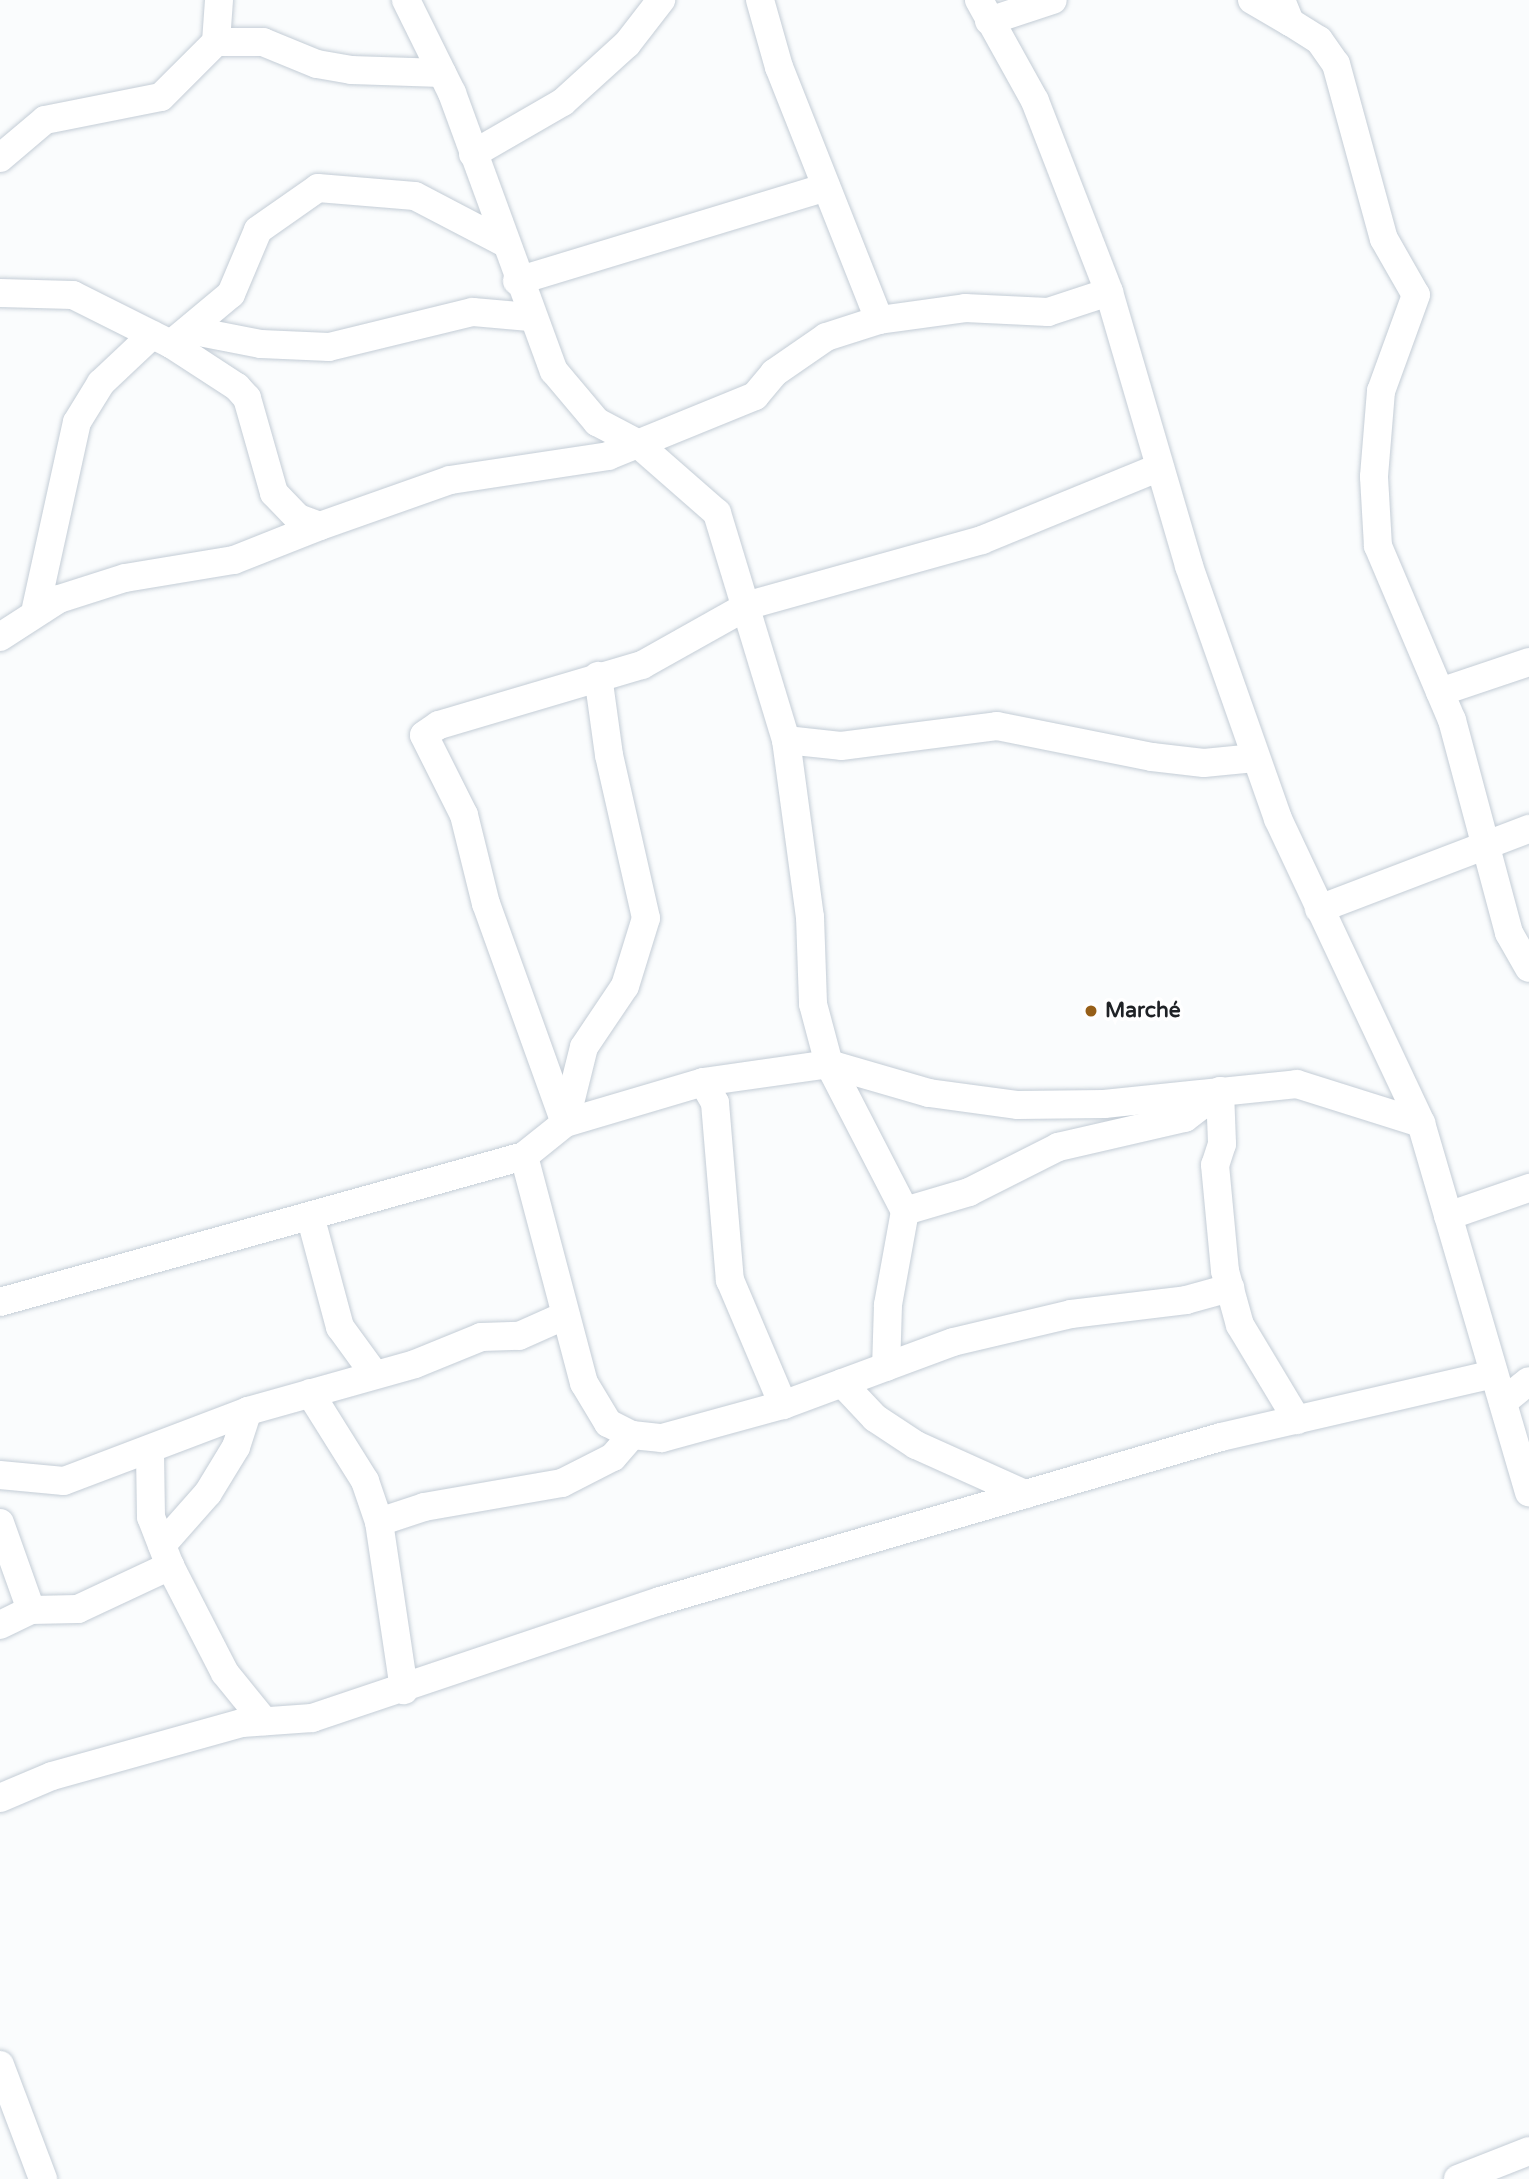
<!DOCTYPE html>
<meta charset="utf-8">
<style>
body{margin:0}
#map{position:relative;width:1529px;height:2179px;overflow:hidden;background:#fafcfd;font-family:"Varela Round",sans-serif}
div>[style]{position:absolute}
.roads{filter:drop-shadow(0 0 2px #c4cdd6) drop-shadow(0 0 2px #c4cdd6)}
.minor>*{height:28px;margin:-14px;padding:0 14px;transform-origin:14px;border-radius:14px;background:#fff}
.dots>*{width:19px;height:19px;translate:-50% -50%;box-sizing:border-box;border:4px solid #fff;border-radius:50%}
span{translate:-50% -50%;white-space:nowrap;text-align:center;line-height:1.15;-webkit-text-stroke:7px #fff;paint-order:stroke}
.poi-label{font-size:21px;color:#1f2226;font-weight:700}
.left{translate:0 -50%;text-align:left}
</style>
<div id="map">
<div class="roads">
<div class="minor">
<div style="left:406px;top:0;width:104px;rotate:63.7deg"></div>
<div style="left:452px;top:93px;width:296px;rotate:69.9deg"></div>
<div style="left:554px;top:371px;width:67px;rotate:49.9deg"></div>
<div style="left:597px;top:422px;width:45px;rotate:27.7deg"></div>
<div style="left:637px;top:443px;width:106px;rotate:41.2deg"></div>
<div style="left:717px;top:513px;width:237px;rotate:73.1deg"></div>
<div style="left:786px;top:740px;width:55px;rotate:6.2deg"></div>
<div style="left:841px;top:746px;width:157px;rotate:-7.3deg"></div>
<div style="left:997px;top:726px;width:158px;rotate:11.3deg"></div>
<div style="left:1152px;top:757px;width:52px;rotate:6.6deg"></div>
<div style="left:1204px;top:763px;width:51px;rotate:-5.6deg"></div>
<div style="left:760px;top:0;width:70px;rotate:74.2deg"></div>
<div style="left:779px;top:67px;width:272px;rotate:68.4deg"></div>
<div style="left:979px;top:0;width:115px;rotate:61deg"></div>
<div style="left:1035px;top:101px;width:205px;rotate:68.8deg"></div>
<div style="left:1109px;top:292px;width:285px;rotate:73.7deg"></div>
<div style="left:1189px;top:566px;width:268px;rotate:70.6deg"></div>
<div style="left:1278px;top:819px;width:336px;rotate:64.8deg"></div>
<div style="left:1421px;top:1123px;width:385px;rotate:73.7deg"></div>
<div style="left:1252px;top:0;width:44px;rotate:30.1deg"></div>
<div style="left:1290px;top:22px;width:24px;rotate:-112deg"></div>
<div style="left:989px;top:21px;width:67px;rotate:-18.2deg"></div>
<div style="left:1290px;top:22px;width:34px;rotate:32deg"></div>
<div style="left:1319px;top:40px;width:29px;rotate:55deg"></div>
<div style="left:1336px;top:64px;width:181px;rotate:74.7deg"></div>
<div style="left:1384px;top:239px;width:64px;rotate:60.3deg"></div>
<div style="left:1416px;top:295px;width:102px;rotate:110deg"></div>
<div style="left:1381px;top:391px;width:86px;rotate:94.7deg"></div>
<div style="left:1374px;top:477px;width:69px;rotate:86.7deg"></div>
<div style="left:1378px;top:546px;width:189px;rotate:67deg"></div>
<div style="left:1452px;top:720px;width:220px;rotate:75deg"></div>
<div style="left:1509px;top:933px;width:40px;rotate:60.3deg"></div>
<div style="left:216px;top:42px;width:47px"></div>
<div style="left:263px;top:42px;width:58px;rotate:22.2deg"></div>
<div style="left:317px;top:64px;width:35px;rotate:10deg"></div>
<div style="left:351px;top:70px;width:91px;rotate:1.9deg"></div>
<div style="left:473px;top:154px;width:104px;rotate:-30deg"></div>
<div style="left:563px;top:102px;width:86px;rotate:-42.2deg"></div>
<div style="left:627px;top:44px;width:56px;rotate:-52.3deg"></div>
<div style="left:0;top:158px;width:59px;rotate:-40.2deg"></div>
<div style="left:45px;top:120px;width:118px;rotate:-11.2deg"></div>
<div style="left:161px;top:97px;width:78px;rotate:-45deg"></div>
<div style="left:216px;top:42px;width:42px;rotate:-85.9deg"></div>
<div style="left:517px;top:281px;width:323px;rotate:-16.9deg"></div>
<div style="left:0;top:293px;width:73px;rotate:1.6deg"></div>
<div style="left:73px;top:295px;width:110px;rotate:26.6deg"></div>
<div style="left:171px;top:344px;width:79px;rotate:33.1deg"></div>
<div style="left:237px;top:387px;width:15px;rotate:48deg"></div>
<div style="left:247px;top:398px;width:99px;rotate:74.1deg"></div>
<div style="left:274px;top:493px;width:35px;rotate:46deg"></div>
<div style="left:298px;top:518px;width:23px;rotate:20deg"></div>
<div style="left:320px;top:526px;width:138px;rotate:-19.5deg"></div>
<div style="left:450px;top:480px;width:160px;rotate:-8.6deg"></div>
<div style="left:608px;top:456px;width:159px;rotate:-22.2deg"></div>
<div style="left:755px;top:396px;width:30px;rotate:-50deg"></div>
<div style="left:774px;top:373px;width:63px;rotate:-34.7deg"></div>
<div style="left:826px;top:337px;width:56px;rotate:-17.8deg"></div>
<div style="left:879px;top:320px;width:87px;rotate:-7.9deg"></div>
<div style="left:965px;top:308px;width:83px;rotate:2.8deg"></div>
<div style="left:1048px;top:312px;width:64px;rotate:-18.2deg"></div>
<div style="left:189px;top:330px;width:73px;rotate:11deg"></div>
<div style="left:261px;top:344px;width:68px;rotate:2.5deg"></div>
<div style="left:329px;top:347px;width:148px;rotate:-13.7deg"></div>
<div style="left:473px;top:312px;width:57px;rotate:5deg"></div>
<div style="left:171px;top:344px;width:78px;rotate:-39.8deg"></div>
<div style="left:231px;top:294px;width:69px;rotate:-67.1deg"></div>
<div style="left:258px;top:230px;width:73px;rotate:-35deg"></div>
<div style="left:318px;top:188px;width:97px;rotate:4.7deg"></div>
<div style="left:415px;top:196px;width:99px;rotate:27.6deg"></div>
<div style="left:36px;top:608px;width:190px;rotate:-77.6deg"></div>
<div style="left:77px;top:422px;width:46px;rotate:-58.4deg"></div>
<div style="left:101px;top:383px;width:70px;rotate:-43.3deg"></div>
<div style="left:0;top:637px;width:70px;rotate:-32.8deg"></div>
<div style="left:59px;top:599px;width:69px;rotate:-17.7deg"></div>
<div style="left:125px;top:578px;width:110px;rotate:-9.4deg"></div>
<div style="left:234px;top:560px;width:92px;rotate:-21.6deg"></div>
<div style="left:1440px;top:692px;width:94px;rotate:-18.6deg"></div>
<div style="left:786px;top:740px;width:179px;rotate:82.3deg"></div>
<div style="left:810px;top:917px;width:87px;rotate:88deg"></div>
<div style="left:813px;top:1004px;width:62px;rotate:75.1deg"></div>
<div style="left:829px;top:1064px;width:165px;rotate:62.7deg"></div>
<div style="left:905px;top:1211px;width:96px;rotate:100.3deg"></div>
<div style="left:888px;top:1305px;width:62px;rotate:91.8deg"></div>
<div style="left:1319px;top:909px;width:225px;rotate:-20.9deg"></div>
<div style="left:703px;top:1082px;width:24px;rotate:60deg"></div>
<div style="left:715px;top:1103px;width:178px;rotate:85.2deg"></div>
<div style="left:730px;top:1280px;width:136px;rotate:67deg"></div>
<div style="left:1220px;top:1091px;width:53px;rotate:87.8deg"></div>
<div style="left:1222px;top:1144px;width:22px;rotate:108deg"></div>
<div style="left:1215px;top:1165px;width:106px;rotate:84.6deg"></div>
<div style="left:1225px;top:1271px;width:56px;rotate:74.5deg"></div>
<div style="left:1240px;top:1325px;width:111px;rotate:59deg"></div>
<div style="left:565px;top:1123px;width:233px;rotate:-109.8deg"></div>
<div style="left:486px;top:904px;width:92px;rotate:-103.9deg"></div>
<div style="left:464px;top:815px;width:89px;rotate:-116.6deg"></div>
<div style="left:424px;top:735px;width:18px;rotate:-34deg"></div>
<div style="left:439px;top:725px;width:212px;rotate:-16.5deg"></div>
<div style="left:642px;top:665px;width:123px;rotate:-29.3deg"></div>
<div style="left:749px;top:605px;width:242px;rotate:-15.6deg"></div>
<div style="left:982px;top:540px;width:192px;rotate:-22.3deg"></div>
<div style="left:565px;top:1123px;width:78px;rotate:-76deg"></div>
<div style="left:584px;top:1047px;width:73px;rotate:-56.1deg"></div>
<div style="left:625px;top:986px;width:71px;rotate:-72.8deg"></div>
<div style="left:646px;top:918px;width:167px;rotate:-102.8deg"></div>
<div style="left:609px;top:755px;width:80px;rotate:-97.9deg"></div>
<div style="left:524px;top:1156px;width:235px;rotate:75.2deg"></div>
<div style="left:584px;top:1383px;width:47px;rotate:59deg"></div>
<div style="left:608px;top:1423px;width:27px;rotate:27deg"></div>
<div style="left:632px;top:1435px;width:30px;rotate:6deg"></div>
<div style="left:662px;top:1438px;width:125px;rotate:-15.3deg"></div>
<div style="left:783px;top:1405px;width:181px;rotate:-20.3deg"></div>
<div style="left:953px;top:1342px;width:121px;rotate:-13.3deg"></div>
<div style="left:1071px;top:1314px;width:116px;rotate:-6.9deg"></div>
<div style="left:1186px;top:1300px;width:46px;rotate:-15.3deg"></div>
<div style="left:905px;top:1211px;width:67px;rotate:-16.5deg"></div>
<div style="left:969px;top:1192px;width:100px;rotate:-26.8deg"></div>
<div style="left:1058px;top:1147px;width:130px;rotate:-12.9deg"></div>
<div style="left:1185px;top:1118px;width:44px;rotate:-37.6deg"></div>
<div style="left:1448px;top:1216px;width:86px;rotate:-19.1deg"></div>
<div style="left:311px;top:1219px;width:112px;rotate:75deg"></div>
<div style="left:340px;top:1327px;width:59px;rotate:53.9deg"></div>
<div style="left:0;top:1302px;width:544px;rotate:-15.57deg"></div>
<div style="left:524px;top:1156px;width:53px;rotate:-38.8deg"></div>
<div style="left:565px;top:1123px;width:144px;rotate:-16.5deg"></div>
<div style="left:703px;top:1082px;width:127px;rotate:-8.1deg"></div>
<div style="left:829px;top:1064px;width:104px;rotate:16.2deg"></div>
<div style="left:929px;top:1093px;width:90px;rotate:7.7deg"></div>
<div style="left:1018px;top:1105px;width:86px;rotate:-0.7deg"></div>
<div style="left:1104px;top:1104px;width:194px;rotate:-5.9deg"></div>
<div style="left:1297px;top:1084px;width:130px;rotate:17.5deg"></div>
<div style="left:842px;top:1383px;width:48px;rotate:46.7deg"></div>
<div style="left:875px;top:1418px;width:49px;rotate:33.4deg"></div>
<div style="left:916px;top:1445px;width:120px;rotate:24.2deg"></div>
<div style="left:310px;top:1393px;width:104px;rotate:58deg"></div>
<div style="left:365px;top:1481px;width:43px;rotate:71.1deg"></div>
<div style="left:379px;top:1522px;width:170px;rotate:81.5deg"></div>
<div style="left:1503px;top:1402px;width:33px;rotate:-39deg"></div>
<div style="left:150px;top:1453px;width:64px;rotate:89.1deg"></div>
<div style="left:151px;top:1517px;width:53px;rotate:68.8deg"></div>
<div style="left:170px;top:1566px;width:120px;rotate:62.8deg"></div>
<div style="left:225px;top:1673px;width:62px;rotate:50.9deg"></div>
<div style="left:0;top:1475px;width:64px;rotate:5.4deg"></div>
<div style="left:64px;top:1481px;width:197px;rotate:-20.8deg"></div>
<div style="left:248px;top:1411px;width:173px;rotate:-15.7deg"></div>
<div style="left:415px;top:1364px;width:71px;rotate:-22.2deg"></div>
<div style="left:481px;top:1337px;width:38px;rotate:-2deg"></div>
<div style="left:519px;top:1336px;width:51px;rotate:-24.1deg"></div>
<div style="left:379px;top:1522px;width:47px;rotate:-18.4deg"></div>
<div style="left:424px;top:1507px;width:140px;rotate:-9.9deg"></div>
<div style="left:562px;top:1483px;width:57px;rotate:-27deg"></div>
<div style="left:613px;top:1457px;width:29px;rotate:-49deg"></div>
<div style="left:0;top:1523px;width:92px;rotate:70.4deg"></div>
<div style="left:31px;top:1610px;width:47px;rotate:-1.2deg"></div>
<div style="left:78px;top:1609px;width:102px;rotate:-25.1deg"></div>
<div style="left:162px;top:1545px;width:69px;rotate:-48.5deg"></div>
<div style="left:208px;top:1493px;width:54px;rotate:-58.7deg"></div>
<div style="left:236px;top:1447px;width:38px;rotate:-72deg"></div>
<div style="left:0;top:1625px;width:34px;rotate:-26deg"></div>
<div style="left:0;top:1798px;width:56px;rotate:-22.9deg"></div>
<div style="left:52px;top:1776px;width:197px;rotate:-15.6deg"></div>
<div style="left:242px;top:1723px;width:70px;rotate:-4.1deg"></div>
<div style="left:312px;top:1718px;width:367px;rotate:-18.6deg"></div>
<div style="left:660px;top:1601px;width:584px;rotate:-16.3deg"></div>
<div style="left:1221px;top:1437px;width:280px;rotate:-13deg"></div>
<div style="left:0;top:2065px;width:122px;rotate:69.3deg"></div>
<div style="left:1458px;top:2179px;width:76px;rotate:-21.5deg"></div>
</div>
</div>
<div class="dots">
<div style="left:1091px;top:1011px;background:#965f18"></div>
</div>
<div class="poi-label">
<span class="left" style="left:1105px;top:1011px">Marché</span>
</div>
</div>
